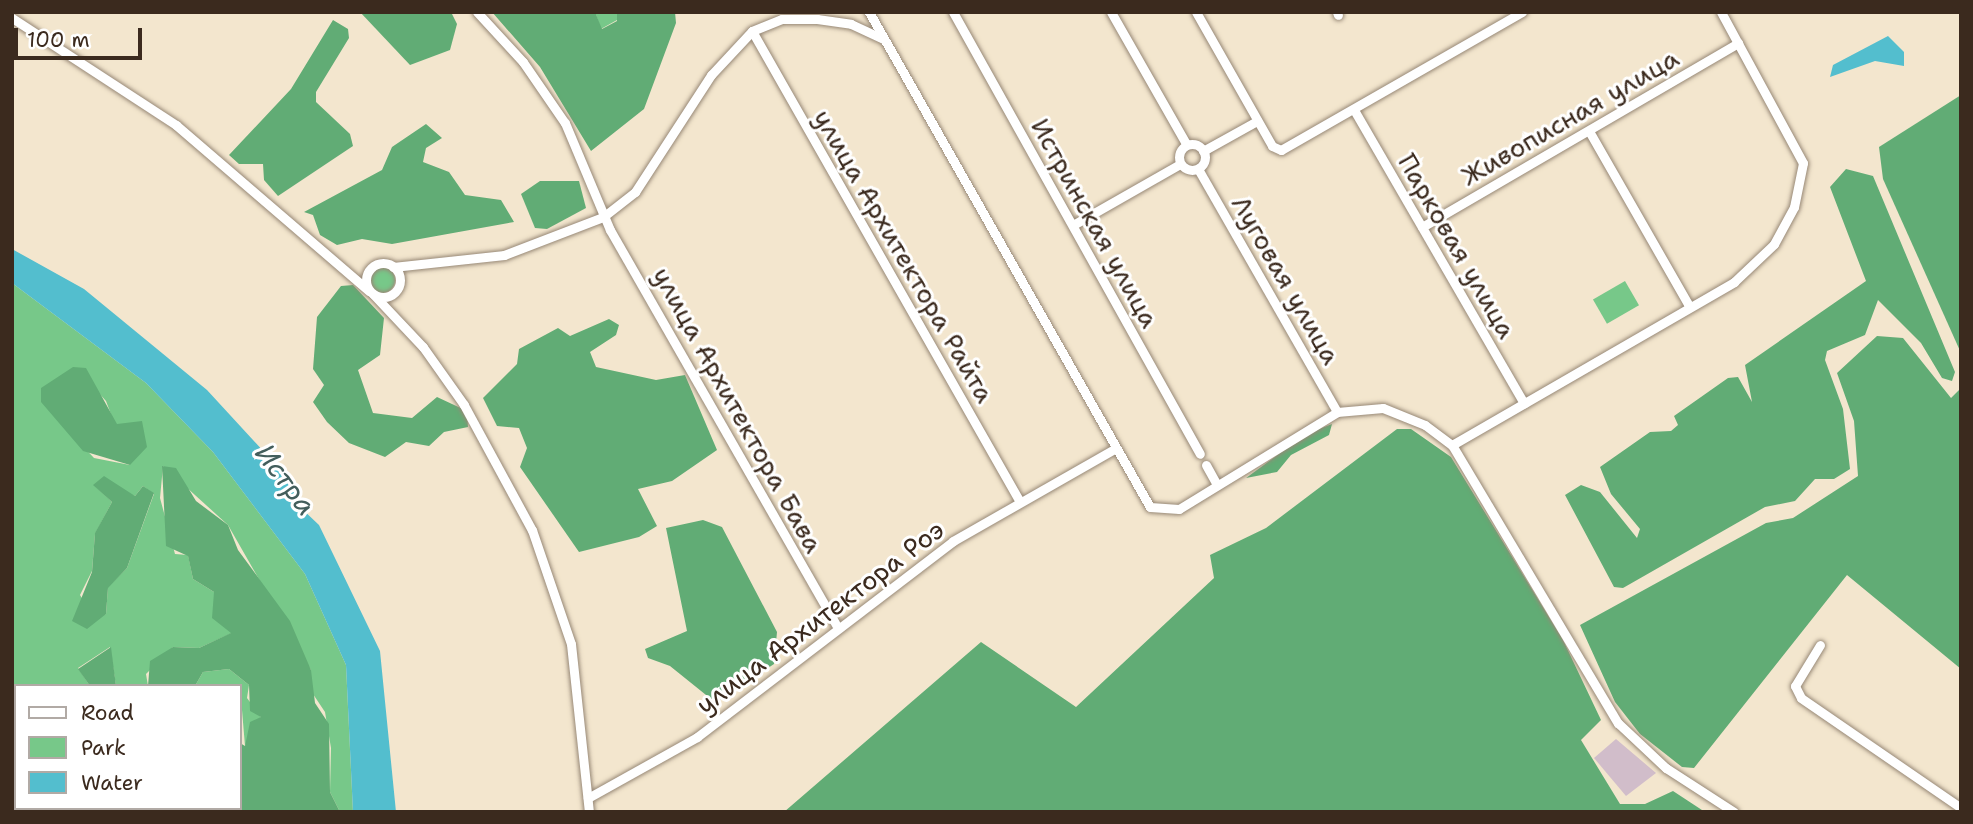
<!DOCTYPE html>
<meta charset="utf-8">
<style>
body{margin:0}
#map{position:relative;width:1973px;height:824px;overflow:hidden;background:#f3e6ce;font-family:"Shantell Sans",sans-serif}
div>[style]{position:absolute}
.industrial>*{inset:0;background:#d1bdca}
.green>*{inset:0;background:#77c889;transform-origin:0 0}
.round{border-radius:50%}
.forest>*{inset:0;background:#61ac75}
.water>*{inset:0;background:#53bece}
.stream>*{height:2.5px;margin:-1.25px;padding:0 1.25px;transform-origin:1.25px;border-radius:1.25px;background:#53bece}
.roads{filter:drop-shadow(0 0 2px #978876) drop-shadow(0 0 2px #978876)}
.minor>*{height:9px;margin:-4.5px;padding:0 4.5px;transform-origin:4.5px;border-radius:4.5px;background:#fff}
.minor>.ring{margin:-4.5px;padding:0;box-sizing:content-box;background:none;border:9px solid #fff;border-radius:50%}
span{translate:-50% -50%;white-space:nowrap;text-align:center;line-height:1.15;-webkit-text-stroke:6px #fff;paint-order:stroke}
.street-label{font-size:26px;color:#3b2a1e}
.water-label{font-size:28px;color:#435e5c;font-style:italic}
.frame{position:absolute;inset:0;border:14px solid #3b2a1e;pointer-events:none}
.legend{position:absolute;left:14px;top:684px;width:228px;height:126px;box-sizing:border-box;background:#fff;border:2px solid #b1aaa5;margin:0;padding:9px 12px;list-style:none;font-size:21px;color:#3b2a1e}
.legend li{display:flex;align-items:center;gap:14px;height:35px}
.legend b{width:35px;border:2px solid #b1aaa5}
.scale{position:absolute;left:14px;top:28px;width:128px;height:32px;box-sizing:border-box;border:4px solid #3b2a1e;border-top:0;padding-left:9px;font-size:21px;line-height:24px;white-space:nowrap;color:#3b2a1e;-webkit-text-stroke:5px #fff;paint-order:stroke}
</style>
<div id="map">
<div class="industrial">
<div style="clip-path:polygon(1616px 739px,1656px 773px,1626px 796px,1594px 758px)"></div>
</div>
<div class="green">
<div style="clip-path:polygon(595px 12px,617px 12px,617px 20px,601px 29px)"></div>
<div class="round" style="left:369px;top:267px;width:26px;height:26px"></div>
<div style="left:1625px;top:281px;width:28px;height:37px;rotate:60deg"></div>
<div style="clip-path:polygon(evenodd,12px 283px,146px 383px,213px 452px,305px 574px,346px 665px,353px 812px,340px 812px,330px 792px,331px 748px,325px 712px,311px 691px,311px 670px,228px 525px,163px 466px,160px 498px,175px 554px,188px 555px,193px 579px,214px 592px,232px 633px,199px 648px,173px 647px,146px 674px,148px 686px,116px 686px,110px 647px,78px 668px,90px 686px,16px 686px,12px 800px,12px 283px,88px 381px,106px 401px,130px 465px,94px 458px,77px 440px,88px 381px,12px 283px,94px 485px,135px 496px,143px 486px,154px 494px,127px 568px,108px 587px,106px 614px,94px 618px,80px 595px,92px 571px,95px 534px,112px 502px,94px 485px)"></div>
<div style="clip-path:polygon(229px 669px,249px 685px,247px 698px,261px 717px,245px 746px,240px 686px,195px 686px,203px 672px)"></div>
<div style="left:32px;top:808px;width:53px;height:4px"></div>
</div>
<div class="forest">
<div style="clip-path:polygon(360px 12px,451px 12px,457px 24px,450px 50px,410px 65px)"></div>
<div style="clip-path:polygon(492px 12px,595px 12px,602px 29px,617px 21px,617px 12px,675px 12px,676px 23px,644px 109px,591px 151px,540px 67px)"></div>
<div style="clip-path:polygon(333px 20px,348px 29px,349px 38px,316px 92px,316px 102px,350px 134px,353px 146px,278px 196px,264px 180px,263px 164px,239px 164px,229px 155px,291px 89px)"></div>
<div style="clip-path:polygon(1961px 95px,1961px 353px,1883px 179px,1879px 147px)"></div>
<div style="clip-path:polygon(426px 124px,442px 138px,426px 148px,423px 162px,449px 172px,465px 195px,501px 200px,514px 222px,392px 244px,362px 239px,337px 245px,320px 235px,313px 215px,304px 212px,382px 170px,392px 147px)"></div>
<div style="clip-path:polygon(1846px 169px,1873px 176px,1955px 372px,1952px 381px,1942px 378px,1921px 343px,1878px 300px,1865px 335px,1827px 351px,1825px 360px,1843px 409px,1850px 469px,1834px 479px,1815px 479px,1795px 501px,1765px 507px,1623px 588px,1614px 587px,1565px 495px,1581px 485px,1600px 492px,1637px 538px,1640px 529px,1611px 494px,1600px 467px,1650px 432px,1671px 431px,1678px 425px,1674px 416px,1728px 378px,1738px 377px,1752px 402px,1745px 365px,1866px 281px,1830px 187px)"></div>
<div style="clip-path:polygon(540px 181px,579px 181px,586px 208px,547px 229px,535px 228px,521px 194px)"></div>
<div style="clip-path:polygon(353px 285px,384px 318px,380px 355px,358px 370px,373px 413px,412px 418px,437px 397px,467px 411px,468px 427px,444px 432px,429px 446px,406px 442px,385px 457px,349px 443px,327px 422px,313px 402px,324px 385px,313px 369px,317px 317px,341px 286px)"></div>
<div style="clip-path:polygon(609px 319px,619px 325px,616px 335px,590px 352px,596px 367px,656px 380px,685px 375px,717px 450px,672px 481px,638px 489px,657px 526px,639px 537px,579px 552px,520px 467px,527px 448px,519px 428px,497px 426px,483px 398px,517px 364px,519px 349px,558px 328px,570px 336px)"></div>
<div style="clip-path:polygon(1877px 336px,1903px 338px,1951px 398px,1961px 388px,1961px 669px,1847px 575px,1694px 768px,1682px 767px,1640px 734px,1615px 702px,1580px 625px,1766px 523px,1793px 518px,1858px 476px,1854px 421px,1837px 373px)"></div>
<div style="clip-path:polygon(73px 367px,86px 368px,117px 424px,142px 421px,147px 447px,130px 465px,83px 451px,41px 402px,41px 388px)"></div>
<div style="clip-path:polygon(1332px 424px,1329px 435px,1291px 455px,1277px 472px,1246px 478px,1306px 434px)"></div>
<div style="clip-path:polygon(1397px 429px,1411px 429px,1451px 457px,1563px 640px,1601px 720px,1581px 740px,1620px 804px,1645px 804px,1673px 791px,1705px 812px,784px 812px,981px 642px,1076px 707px,1214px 578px,1210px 555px,1266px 528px)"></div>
<div style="clip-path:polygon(162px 466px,176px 468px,196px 501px,228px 525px,238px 550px,290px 621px,311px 670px,315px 703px,329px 724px,330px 792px,340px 812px,85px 808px,240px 808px,240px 743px,245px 746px,250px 722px,261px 717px,250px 711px,249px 685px,229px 669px,203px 672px,195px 686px,148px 686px,150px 661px,173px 647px,199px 648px,231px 633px,212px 618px,214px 592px,193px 579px,188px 556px,166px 546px)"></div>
<div style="clip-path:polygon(104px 476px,135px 496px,143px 486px,154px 493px,127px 568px,108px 588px,106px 614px,87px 629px,72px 621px,92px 572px,95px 533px,112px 502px,93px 485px)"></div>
<div style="clip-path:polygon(703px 520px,722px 527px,777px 632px,774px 664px,716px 703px,670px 666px,648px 658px,645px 649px,687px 631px,666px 528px)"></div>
<div style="clip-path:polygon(111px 647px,116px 686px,90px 686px,78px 669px)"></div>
</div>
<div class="water">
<div style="clip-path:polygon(1888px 36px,1904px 52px,1904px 66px,1875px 61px,1830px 77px,1833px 65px)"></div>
<div style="clip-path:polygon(12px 249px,84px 289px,207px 390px,288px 478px,300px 507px,319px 525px,380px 651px,396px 812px,353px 812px,346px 665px,305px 574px,213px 452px,146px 383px,12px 283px)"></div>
</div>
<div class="stream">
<div style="left:12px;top:705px;width:6px;rotate:45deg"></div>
<div style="left:23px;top:812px;width:4px;rotate:-76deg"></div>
</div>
<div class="roads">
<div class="minor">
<div style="left:477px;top:12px;width:68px;rotate:47.4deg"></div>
<div style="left:523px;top:62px;width:74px;rotate:55.5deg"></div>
<div style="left:565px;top:123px;width:116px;rotate:67.2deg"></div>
<div style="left:610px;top:230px;width:455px;rotate:60.2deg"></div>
<div style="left:869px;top:12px;width:569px;rotate:60.42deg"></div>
<div style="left:1150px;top:507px;width:29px;rotate:4deg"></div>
<div style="left:1179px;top:509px;width:185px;rotate:-31.5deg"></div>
<div style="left:1337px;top:412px;width:46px;rotate:-5deg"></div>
<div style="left:1383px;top:408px;width:45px;rotate:22deg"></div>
<div style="left:1425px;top:425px;width:34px;rotate:37deg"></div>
<div style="left:1452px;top:445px;width:324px;rotate:59.2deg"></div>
<div style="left:1618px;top:723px;width:66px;rotate:43.2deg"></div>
<div style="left:1666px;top:768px;width:81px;rotate:32.9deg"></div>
<div style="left:953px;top:12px;width:506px;rotate:60.8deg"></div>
<div style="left:1111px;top:12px;width:153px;rotate:60.3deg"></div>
<div style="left:1196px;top:12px;width:154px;rotate:60.4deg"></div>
<div style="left:1272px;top:146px;width:10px;rotate:24deg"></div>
<div style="left:1281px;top:150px;width:278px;rotate:-29.8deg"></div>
<div style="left:1337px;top:12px;width:3px;rotate:72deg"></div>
<div style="left:12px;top:18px;width:196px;rotate:33.1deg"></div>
<div style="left:176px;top:125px;width:255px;rotate:40.7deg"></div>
<div style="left:752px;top:31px;width:542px;rotate:60.36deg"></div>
<div style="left:1354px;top:110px;width:339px;rotate:59.9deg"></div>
<div style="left:1589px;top:131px;width:203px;rotate:60.2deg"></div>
<div class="ring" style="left:1179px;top:144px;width:17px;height:17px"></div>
<div style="left:1203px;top:151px;width:62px;rotate:-29.1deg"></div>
<div style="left:1198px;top:169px;width:280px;rotate:60.2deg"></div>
<div style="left:1073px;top:225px;width:123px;rotate:-29.7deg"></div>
<div style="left:1422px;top:227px;width:366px;rotate:-30.2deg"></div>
<div class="ring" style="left:366px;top:263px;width:25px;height:25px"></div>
<div style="left:393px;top:267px;width:112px;rotate:-6.2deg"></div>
<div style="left:504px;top:255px;width:106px;rotate:-21deg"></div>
<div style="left:603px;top:217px;width:41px;rotate:-38deg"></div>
<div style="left:635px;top:192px;width:140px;rotate:-57deg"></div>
<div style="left:711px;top:75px;width:60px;rotate:-47deg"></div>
<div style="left:752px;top:31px;width:32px;rotate:-22deg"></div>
<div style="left:782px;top:19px;width:35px"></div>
<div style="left:817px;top:19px;width:34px;rotate:8deg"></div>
<div style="left:851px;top:24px;width:35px;rotate:25deg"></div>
<div style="left:373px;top:294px;width:73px;rotate:46.7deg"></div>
<div style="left:423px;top:347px;width:71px;rotate:54.7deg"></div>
<div style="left:464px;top:405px;width:142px;rotate:61.5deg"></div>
<div style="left:532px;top:530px;width:120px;rotate:71.1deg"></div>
<div style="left:571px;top:644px;width:169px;rotate:83.9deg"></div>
<div style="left:1452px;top:445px;width:326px;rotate:-30deg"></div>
<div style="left:1734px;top:282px;width:55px;rotate:-43.5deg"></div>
<div style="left:1774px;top:244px;width:42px;rotate:-61.6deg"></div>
<div style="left:1794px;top:207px;width:45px;rotate:-78.4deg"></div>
<div style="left:1803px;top:163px;width:172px;rotate:-118.5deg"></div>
<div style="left:1206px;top:465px;width:23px;rotate:61deg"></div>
<div style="left:1820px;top:645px;width:48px;rotate:121.4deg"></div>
<div style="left:1795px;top:686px;width:13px;rotate:63deg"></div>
<div style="left:1801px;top:698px;width:194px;rotate:34.5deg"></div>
<div style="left:588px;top:798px;width:125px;rotate:-29.2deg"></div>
<div style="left:697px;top:737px;width:322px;rotate:-37.4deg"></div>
<div style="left:953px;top:541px;width:185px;rotate:-29.7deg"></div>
</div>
</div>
<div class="street-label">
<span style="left:1570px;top:117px;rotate:-30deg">Живописная улица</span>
<span style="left:1095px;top:223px;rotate:61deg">Истринская улица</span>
<span style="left:1457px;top:246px;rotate:60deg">Парковая улица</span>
<span style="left:904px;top:256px;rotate:60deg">улица Архитектора Райта</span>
<span style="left:1286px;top:280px;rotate:60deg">Луговая улица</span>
<span style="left:738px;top:410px;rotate:61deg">улица Архитектора Бава</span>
<span style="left:820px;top:617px;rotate:-37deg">улица Архитектора Роэ</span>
</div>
<div class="water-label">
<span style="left:286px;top:479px;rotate:53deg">Истра</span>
</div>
<div class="frame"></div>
<ul class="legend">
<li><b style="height:9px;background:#fff"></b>Road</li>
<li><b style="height:19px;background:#77c889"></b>Park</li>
<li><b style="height:19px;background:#53bece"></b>Water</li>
</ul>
<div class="scale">100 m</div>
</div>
